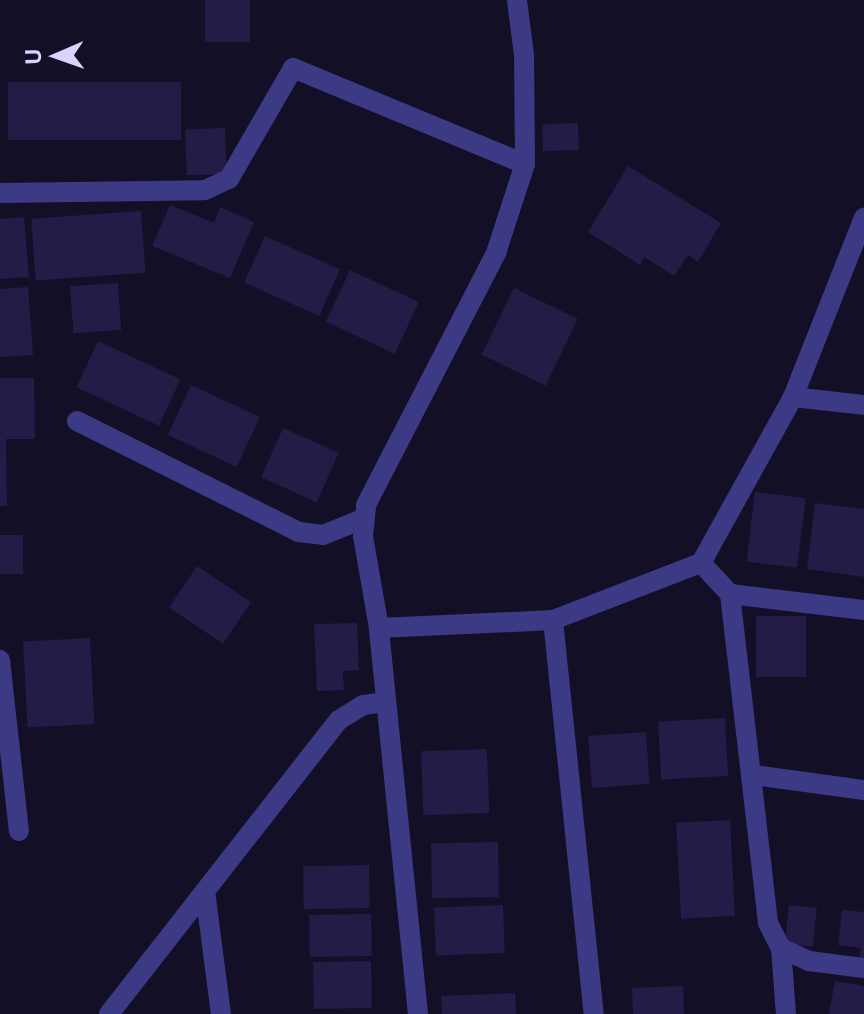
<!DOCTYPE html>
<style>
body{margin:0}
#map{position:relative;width:864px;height:1014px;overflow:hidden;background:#130f26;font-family:"Open Sans",sans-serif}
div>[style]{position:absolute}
.building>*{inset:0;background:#241b47;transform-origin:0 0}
.minor>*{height:20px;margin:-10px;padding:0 10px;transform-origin:10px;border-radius:10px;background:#3d3a85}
span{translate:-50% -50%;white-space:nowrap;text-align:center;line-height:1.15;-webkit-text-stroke:7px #130f26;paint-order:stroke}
.north{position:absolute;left:16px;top:16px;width:80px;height:80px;-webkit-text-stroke:6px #130f26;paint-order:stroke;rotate:268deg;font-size:22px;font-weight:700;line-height:32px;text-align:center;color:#d9d4ff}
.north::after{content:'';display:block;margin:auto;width:28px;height:36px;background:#d9d4ff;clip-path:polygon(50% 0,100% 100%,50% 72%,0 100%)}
</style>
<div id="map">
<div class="building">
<div style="left:205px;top:0;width:45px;height:42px"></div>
<div style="left:8px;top:82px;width:173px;height:58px"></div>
<div style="left:578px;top:123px;width:27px;height:36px;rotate:88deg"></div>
<div style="left:225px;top:128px;width:46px;height:40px;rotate:88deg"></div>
<div style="clip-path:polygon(628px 166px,721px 223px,698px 262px,688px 255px,674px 276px,644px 257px,640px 265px,588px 232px)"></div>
<div style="clip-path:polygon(170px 205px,214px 223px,220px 207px,254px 222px,230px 278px,152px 246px)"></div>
<div style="left:141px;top:211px;width:62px;height:110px;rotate:86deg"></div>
<div style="clip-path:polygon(24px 217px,29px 277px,0 279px,0 219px)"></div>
<div style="left:265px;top:236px;width:82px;height:51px;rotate:24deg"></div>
<div style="left:350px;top:270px;width:76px;height:57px;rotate:25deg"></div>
<div style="left:118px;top:283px;width:47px;height:48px;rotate:86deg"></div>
<div style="clip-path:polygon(28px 287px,33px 355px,0 357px,0 289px)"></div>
<div style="left:514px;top:288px;width:71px;height:74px;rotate:26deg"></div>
<div style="left:98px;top:341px;width:91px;height:51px;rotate:25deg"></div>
<div style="clip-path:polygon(0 378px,34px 378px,35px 439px,6px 439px,7px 506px,0 506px)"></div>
<div style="left:191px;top:385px;width:76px;height:55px;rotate:25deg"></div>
<div style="left:283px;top:428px;width:61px;height:54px;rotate:24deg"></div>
<div style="left:755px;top:492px;width:51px;height:70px;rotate:7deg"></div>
<div style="clip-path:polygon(815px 503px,864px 509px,864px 577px,807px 569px)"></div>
<div style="left:0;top:535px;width:23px;height:39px"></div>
<div style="left:197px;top:566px;width:65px;height:50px;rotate:34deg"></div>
<div style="left:756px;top:616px;width:50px;height:61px"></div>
<div style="clip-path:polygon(357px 623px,359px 670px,343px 671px,344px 690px,317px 691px,314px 624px)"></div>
<div style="left:90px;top:638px;width:86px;height:67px;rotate:87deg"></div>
<div style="left:725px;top:718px;width:58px;height:67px;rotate:87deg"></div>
<div style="left:646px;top:732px;width:52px;height:58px;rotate:86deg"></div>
<div style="left:487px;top:749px;width:64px;height:66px;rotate:88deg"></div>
<div style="left:730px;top:820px;width:96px;height:54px;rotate:87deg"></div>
<div style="left:498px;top:842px;width:55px;height:67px;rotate:89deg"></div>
<div style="left:369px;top:865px;width:43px;height:66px;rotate:89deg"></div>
<div style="left:503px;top:905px;width:48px;height:69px;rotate:88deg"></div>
<div style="left:789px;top:905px;width:28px;height:39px;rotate:6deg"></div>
<div style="clip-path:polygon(842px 910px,864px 912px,864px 959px,859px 958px,861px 948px,838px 945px)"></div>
<div style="left:371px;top:914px;width:42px;height:62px;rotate:89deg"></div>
<div style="left:371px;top:961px;width:47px;height:58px;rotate:89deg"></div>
<div style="clip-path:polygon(835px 981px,864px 986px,864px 1014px,829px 1014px)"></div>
<div style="left:683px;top:986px;width:28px;height:51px;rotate:88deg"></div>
<div style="clip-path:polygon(515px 993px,516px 1014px,442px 1014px,441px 996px)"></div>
</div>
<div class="minor">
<div style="left:0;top:193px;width:205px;rotate:-0.8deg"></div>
<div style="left:205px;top:190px;width:26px;rotate:-25deg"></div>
<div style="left:229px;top:179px;width:128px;rotate:-60deg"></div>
<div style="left:293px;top:68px;width:251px;rotate:22.5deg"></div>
<div style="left:793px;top:397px;width:71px;rotate:6.4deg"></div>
<div style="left:77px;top:421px;width:248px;rotate:26.6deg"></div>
<div style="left:299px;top:532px;width:24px;rotate:7deg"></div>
<div style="left:323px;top:535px;width:45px;rotate:-22deg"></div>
<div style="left:701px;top:563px;width:42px;rotate:46.9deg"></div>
<div style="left:730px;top:594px;width:331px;rotate:83.4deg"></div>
<div style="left:768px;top:923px;width:28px;rotate:63deg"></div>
<div style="left:781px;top:948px;width:31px;rotate:25deg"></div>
<div style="left:809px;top:961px;width:55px;rotate:7.3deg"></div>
<div style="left:730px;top:594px;width:135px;rotate:6.8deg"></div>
<div style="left:553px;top:620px;width:396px;rotate:84.1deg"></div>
<div style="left:379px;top:628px;width:174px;rotate:-2.6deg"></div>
<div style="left:553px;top:620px;width:159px;rotate:-21.1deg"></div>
<div style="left:701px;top:563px;width:190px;rotate:-61deg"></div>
<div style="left:793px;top:397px;width:193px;rotate:-68.4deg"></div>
<div style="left:0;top:660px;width:172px;rotate:83.7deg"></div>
<div style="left:754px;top:775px;width:111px;rotate:7.8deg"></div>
<div style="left:205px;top:891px;width:124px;rotate:82.6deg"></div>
<div style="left:781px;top:948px;width:66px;rotate:85.7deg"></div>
<div style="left:109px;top:1014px;width:373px;rotate:-52deg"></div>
<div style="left:339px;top:720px;width:28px;rotate:-32deg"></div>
<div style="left:363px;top:705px;width:23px;rotate:-7deg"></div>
<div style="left:418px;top:1014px;width:388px;rotate:-95.8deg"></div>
<div style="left:379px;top:628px;width:93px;rotate:-99.9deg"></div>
<div style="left:363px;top:536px;width:31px;rotate:-84deg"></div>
<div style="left:366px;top:505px;width:284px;rotate:-62.7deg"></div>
<div style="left:496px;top:253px;width:94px;rotate:-72deg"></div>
<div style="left:525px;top:164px;width:109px;rotate:-90.5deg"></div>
<div style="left:524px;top:55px;width:55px;rotate:-97.3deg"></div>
</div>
<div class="north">U</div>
</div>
